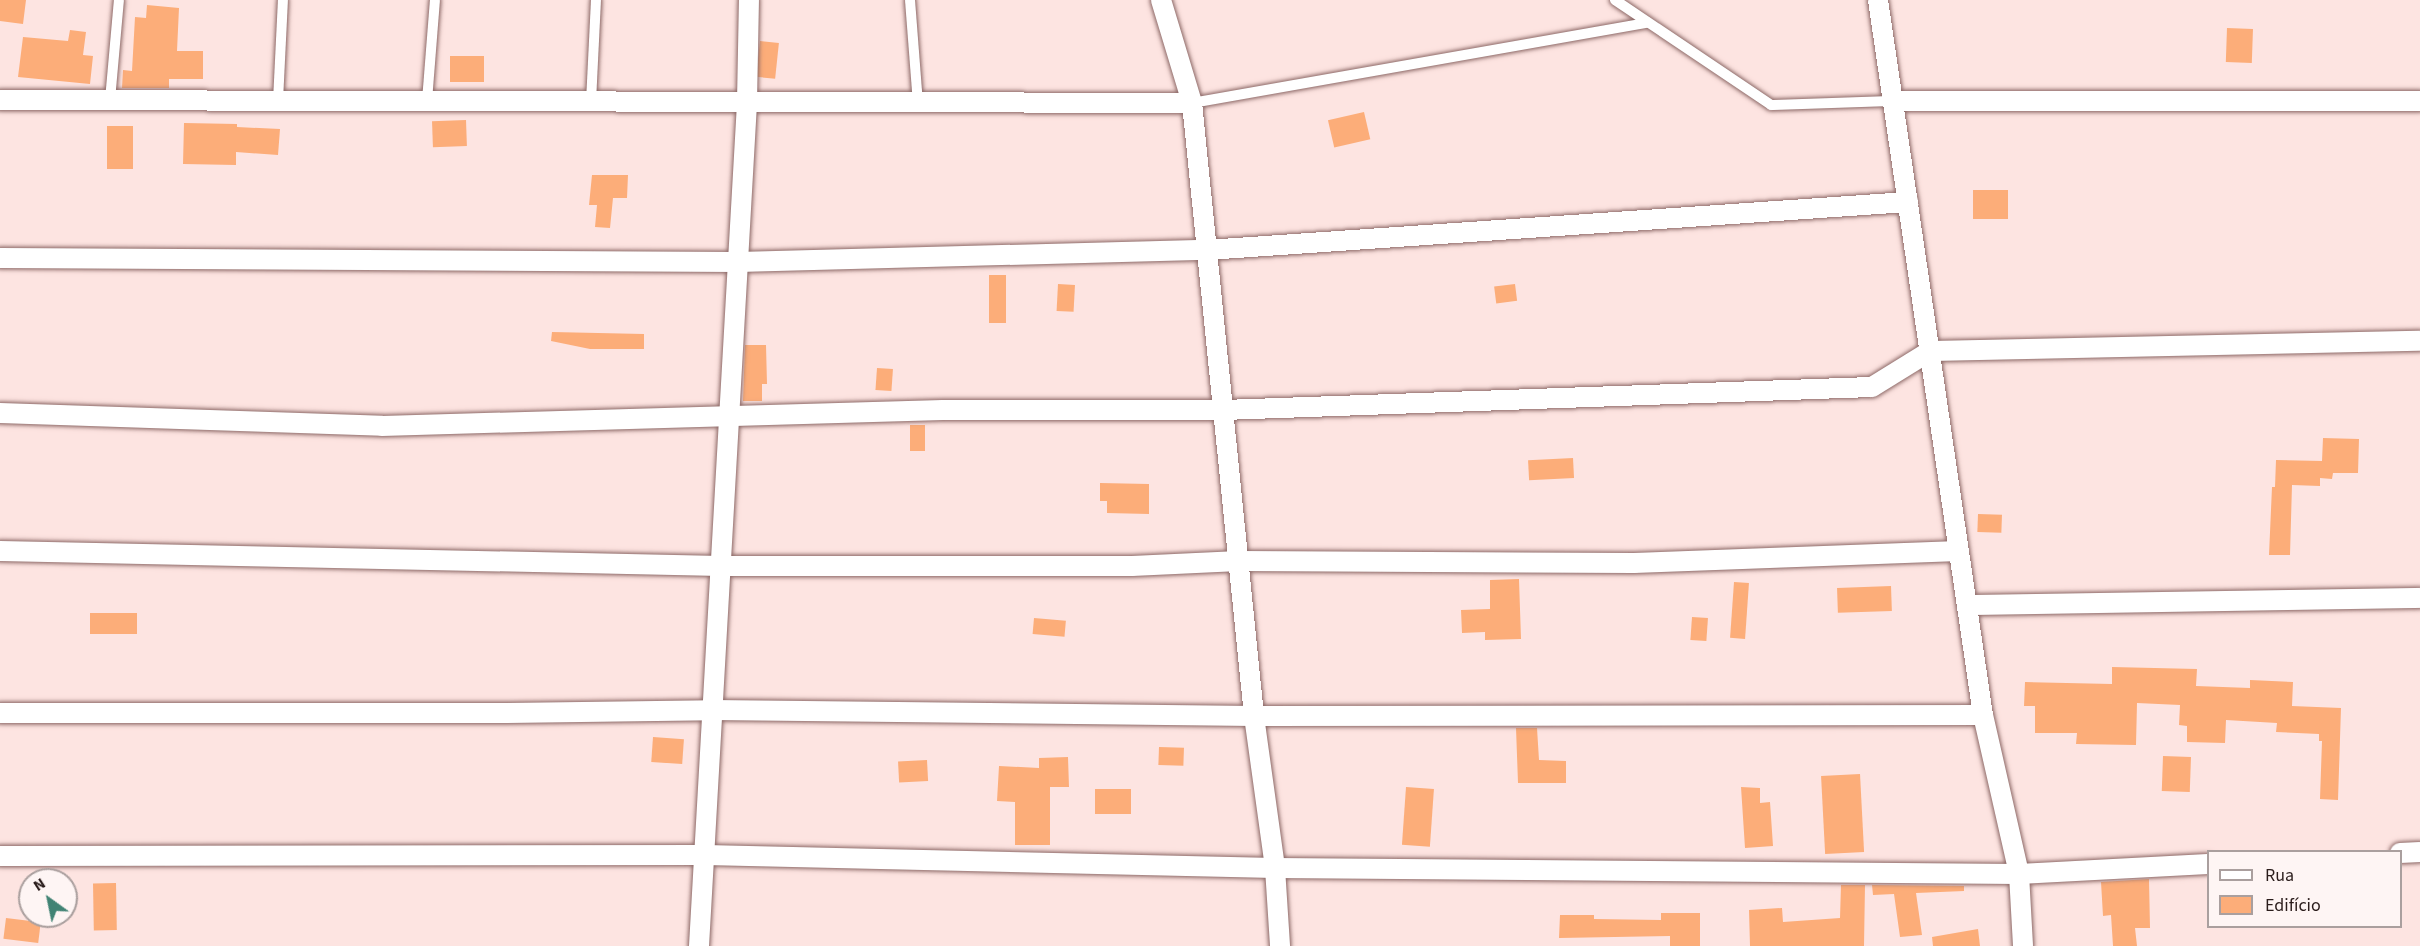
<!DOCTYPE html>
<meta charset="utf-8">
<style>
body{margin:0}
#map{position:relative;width:2420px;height:946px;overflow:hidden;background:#fde4e1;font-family:"Source Sans 3",sans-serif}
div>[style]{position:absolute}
.building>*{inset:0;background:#fcad79;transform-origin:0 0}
.roads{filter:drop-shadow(0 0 2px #8d6967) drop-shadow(0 0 2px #8d6967)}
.service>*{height:10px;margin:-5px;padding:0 5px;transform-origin:5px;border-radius:5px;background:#fff}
.minor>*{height:20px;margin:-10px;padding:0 10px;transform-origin:10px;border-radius:10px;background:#fff}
span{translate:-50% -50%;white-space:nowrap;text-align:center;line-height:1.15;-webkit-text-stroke:4.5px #fef5f4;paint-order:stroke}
.legend{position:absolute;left:2207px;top:850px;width:195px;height:78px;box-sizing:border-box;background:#fef5f4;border:2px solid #aa9f9e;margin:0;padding:8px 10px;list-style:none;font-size:18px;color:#2b1d1c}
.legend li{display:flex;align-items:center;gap:12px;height:30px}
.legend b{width:30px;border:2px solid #aa9f9e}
.north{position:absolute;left:18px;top:868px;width:60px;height:60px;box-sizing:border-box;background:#fef5f4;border:2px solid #aa9f9e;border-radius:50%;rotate:327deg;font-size:16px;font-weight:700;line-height:24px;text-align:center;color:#2b1d1c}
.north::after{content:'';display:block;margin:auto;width:21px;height:27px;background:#418374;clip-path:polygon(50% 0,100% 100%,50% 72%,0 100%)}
</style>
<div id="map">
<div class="building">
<div style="clip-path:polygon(0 0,26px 0,23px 24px,0 21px)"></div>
<div style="clip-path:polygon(147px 5px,179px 8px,177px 51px,203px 51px,203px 79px,169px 79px,169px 88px,122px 88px,123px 70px,132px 71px,135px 17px,146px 18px)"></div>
<div style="left:2227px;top:28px;width:26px;height:34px;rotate:2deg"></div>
<div style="clip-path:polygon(70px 30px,86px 32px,83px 55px,93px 56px,90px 84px,18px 77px,23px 37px,68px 41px)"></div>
<div style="left:760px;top:41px;width:19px;height:36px;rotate:6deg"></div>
<div style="left:450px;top:56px;width:34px;height:26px"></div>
<div style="left:1364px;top:112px;width:28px;height:37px;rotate:77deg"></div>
<div style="left:466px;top:120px;width:26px;height:34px;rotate:88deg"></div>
<div style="clip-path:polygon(184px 123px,237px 124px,237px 127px,280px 129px,278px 155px,236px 152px,236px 165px,183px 164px)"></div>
<div style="left:107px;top:126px;width:26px;height:43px"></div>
<div style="clip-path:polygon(592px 175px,628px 175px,627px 198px,613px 198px,610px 228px,595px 227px,597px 205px,589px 205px)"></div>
<div style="left:2008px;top:190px;width:29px;height:35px;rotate:90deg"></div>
<div style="left:989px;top:275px;width:17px;height:48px"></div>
<div style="left:1058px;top:284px;width:17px;height:27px;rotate:3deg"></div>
<div style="left:1515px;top:284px;width:17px;height:21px;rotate:83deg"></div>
<div style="clip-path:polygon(552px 332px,644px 334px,644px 349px,590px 349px,551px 341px)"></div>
<div style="clip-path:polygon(745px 345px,766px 345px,767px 384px,762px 384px,762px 401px,743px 401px)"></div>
<div style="left:877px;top:368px;width:16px;height:22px;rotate:4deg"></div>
<div style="left:910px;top:425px;width:15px;height:26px"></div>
<div style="clip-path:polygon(2323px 438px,2359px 439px,2358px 473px,2333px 473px,2332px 479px,2320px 478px,2320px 486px,2292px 485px,2290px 555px,2269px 555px,2272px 487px,2275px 487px,2276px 460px,2322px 461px)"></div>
<div style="left:1573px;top:458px;width:20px;height:45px;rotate:87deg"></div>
<div style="clip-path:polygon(1100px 483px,1149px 484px,1149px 514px,1107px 513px,1107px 501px,1100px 501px)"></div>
<div style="left:1978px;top:514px;width:24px;height:18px;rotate:2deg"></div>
<div style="clip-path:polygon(1519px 579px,1521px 639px,1485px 640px,1485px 632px,1462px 633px,1461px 610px,1490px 609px,1490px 580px)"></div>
<div style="left:1734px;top:582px;width:15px;height:56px;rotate:4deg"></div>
<div style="left:1891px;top:586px;width:25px;height:54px;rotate:88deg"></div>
<div style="left:90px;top:613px;width:47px;height:21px"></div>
<div style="left:1692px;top:617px;width:16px;height:23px;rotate:4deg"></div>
<div style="left:1034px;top:618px;width:32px;height:16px;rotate:5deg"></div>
<div style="clip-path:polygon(2112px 667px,2197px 669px,2196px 686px,2250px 688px,2250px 680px,2293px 682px,2292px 706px,2341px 708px,2338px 800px,2320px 799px,2322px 741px,2319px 741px,2319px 734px,2276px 732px,2277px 723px,2226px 720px,2225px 743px,2187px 742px,2187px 726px,2179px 725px,2180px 705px,2137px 703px,2136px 745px,2076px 744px,2077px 733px,2035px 733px,2035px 706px,2024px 706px,2025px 682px,2112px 684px)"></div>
<div style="clip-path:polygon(1516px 728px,1537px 728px,1539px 760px,1566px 761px,1566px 783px,1518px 783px)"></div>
<div style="left:653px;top:737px;width:31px;height:25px;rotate:4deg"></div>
<div style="left:1159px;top:747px;width:25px;height:18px;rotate:2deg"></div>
<div style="left:2163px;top:756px;width:28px;height:35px;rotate:2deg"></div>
<div style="clip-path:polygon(1068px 757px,1069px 787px,1050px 787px,1050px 845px,1015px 845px,1015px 802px,997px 801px,999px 766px,1039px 768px,1039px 758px)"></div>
<div style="left:927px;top:760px;width:21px;height:29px;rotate:87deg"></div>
<div style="left:1860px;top:774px;width:78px;height:39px;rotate:87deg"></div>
<div style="left:1406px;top:787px;width:28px;height:58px;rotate:4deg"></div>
<div style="clip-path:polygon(1741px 787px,1760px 788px,1760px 803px,1770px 802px,1773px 846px,1745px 848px)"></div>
<div style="left:1131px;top:789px;width:25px;height:36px;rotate:90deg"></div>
<div style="clip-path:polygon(2149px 879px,2150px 928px,2135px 928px,2137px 946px,2113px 946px,2111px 915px,2103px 916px,2101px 882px)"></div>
<div style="left:116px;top:883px;width:47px;height:23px;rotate:89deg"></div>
<div style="clip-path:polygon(1841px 885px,1865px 885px,1864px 946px,1750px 946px,1749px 910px,1782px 908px,1783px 922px,1840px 918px)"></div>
<div style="clip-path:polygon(1872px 885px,1964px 886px,1964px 891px,1916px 893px,1922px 935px,1900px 937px,1894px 894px,1873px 895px)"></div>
<div style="clip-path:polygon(1661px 913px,1700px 913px,1700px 946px,1670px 946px,1670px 936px,1559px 938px,1560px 915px,1594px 915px,1594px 919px,1661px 920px)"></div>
<div style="left:6px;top:918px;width:35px;height:21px;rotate:7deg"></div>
<div style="clip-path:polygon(1978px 929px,1980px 946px,1933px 946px,1932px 937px)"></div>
</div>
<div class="roads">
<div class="service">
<div style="left:910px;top:0;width:103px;rotate:85.6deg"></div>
<div style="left:1615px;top:0;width:188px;rotate:33.9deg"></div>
<div style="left:1771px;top:105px;width:122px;rotate:-1.9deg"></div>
<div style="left:110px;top:100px;width:100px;rotate:-84.9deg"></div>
<div style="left:278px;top:101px;width:101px;rotate:-87.2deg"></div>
<div style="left:427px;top:101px;width:101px;rotate:-85.5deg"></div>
<div style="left:591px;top:102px;width:102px;rotate:-87.2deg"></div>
<div style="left:1192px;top:103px;width:463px;rotate:-10deg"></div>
</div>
<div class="minor">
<div style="left:1161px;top:0;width:108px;rotate:73.2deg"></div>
<div style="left:1192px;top:103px;width:616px;rotate:84.22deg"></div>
<div style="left:1254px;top:716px;width:153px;rotate:82.1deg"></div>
<div style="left:1275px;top:868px;width:78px;rotate:86.3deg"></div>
<div style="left:1878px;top:0;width:723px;rotate:81.65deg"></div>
<div style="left:1983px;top:715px;width:163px;rotate:77.2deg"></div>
<div style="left:2019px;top:874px;width:72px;rotate:86.8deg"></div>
<div style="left:0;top:100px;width:1192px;rotate:0.14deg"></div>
<div style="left:1893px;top:101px;width:527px"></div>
<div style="left:0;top:258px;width:738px;rotate:0.31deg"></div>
<div style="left:738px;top:262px;width:469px;rotate:-1.5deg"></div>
<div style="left:1207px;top:250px;width:703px;rotate:-3.92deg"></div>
<div style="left:0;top:413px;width:382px;rotate:1.9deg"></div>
<div style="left:382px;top:426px;width:561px;rotate:-1.63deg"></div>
<div style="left:943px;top:410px;width:280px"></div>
<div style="left:1223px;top:410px;width:649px;rotate:-2.03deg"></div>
<div style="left:1872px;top:387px;width:68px;rotate:-31.8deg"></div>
<div style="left:1930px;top:351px;width:490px;rotate:-1.2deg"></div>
<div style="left:0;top:551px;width:721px;rotate:1.19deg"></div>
<div style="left:721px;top:566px;width:411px"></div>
<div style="left:1132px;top:566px;width:107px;rotate:-2.7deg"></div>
<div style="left:1239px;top:561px;width:395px;rotate:0.3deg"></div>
<div style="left:1634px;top:563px;width:325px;rotate:-2.1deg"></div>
<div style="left:1967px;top:605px;width:453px;rotate:-0.9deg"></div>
<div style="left:0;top:713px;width:507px"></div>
<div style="left:507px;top:713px;width:205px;rotate:-0.8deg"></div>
<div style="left:712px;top:710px;width:542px;rotate:0.63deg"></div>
<div style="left:1254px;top:716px;width:729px;rotate:-0.08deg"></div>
<div style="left:2400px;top:853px;width:20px;rotate:-3deg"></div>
<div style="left:0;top:856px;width:705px;rotate:-0.08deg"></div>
<div style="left:705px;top:855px;width:570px;rotate:1.31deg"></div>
<div style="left:1275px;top:868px;width:744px;rotate:0.46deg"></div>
<div style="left:2019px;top:874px;width:189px;rotate:-3deg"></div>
<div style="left:699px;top:946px;width:845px;rotate:-86.74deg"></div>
<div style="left:747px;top:102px;width:102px;rotate:-88.9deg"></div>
</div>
</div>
<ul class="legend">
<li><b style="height:8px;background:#fff"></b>Rua</li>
<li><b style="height:16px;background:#fcad79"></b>Edifício</li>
</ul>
<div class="north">N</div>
</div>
